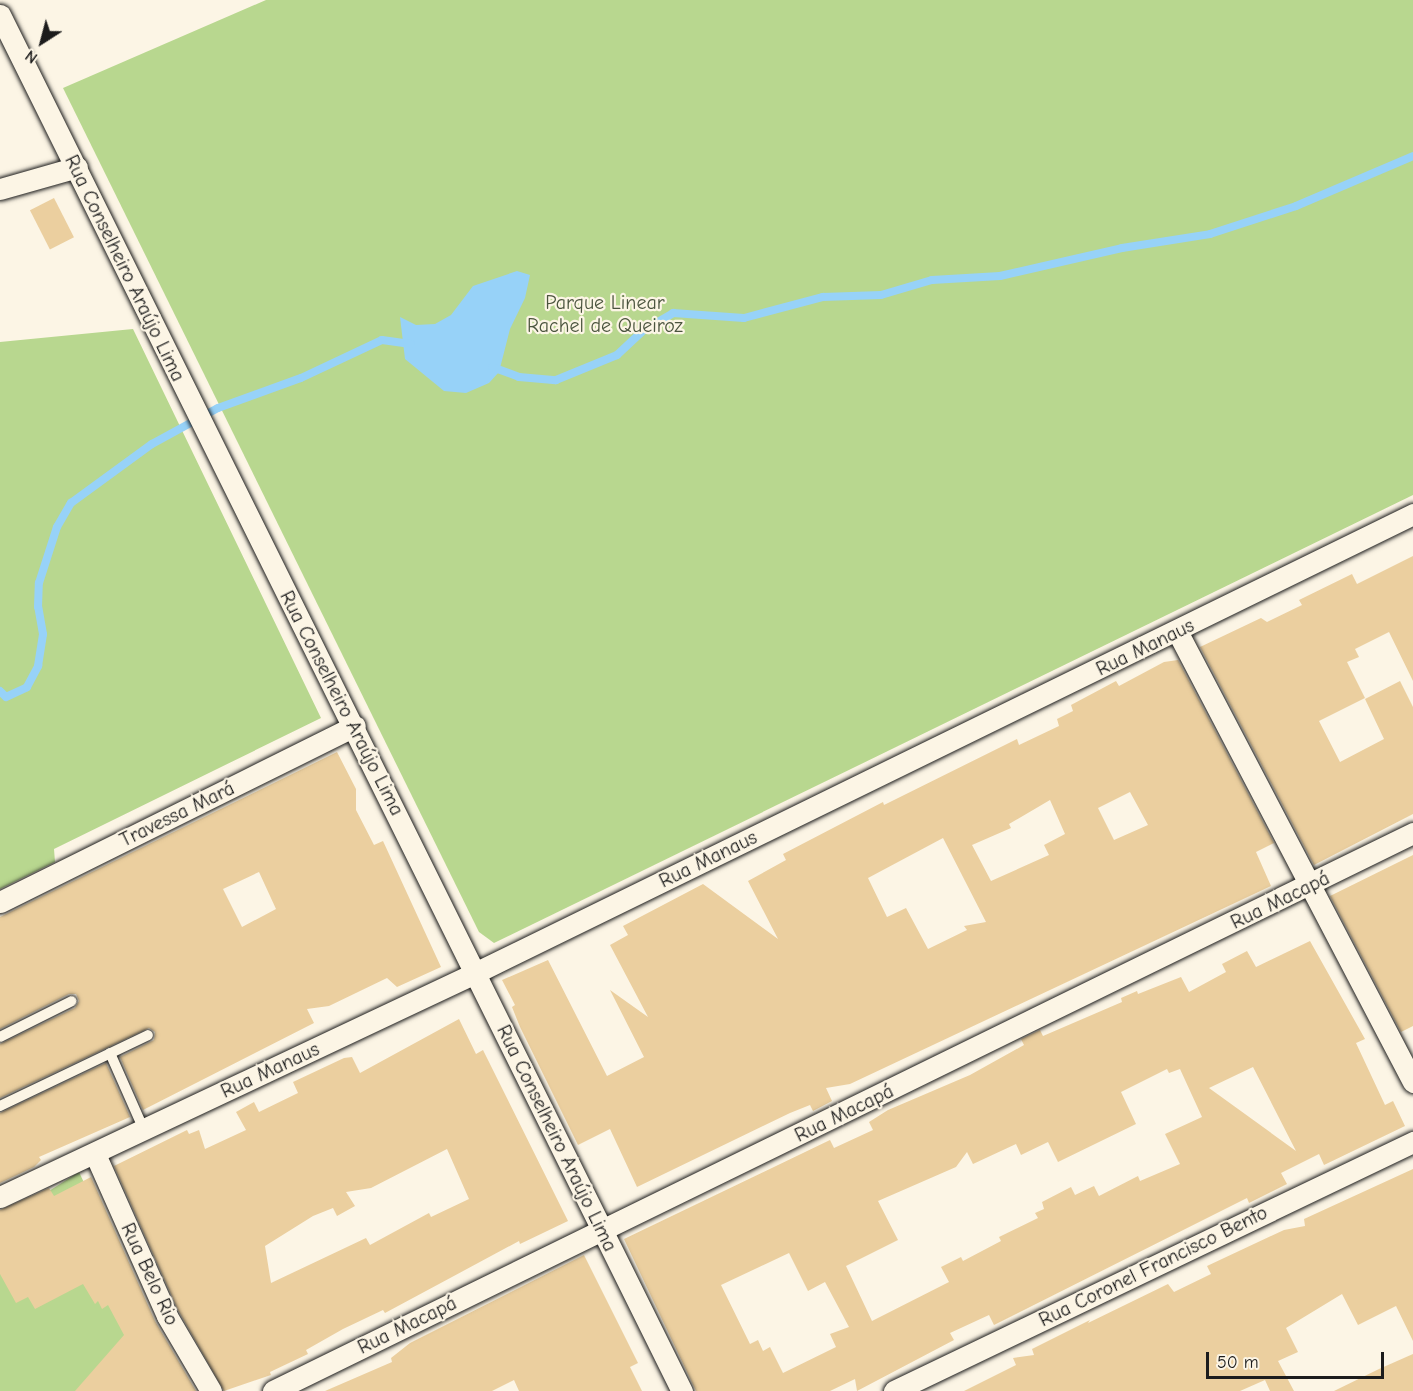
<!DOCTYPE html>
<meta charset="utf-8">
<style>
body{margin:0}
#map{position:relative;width:1413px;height:1391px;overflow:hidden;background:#fcf5e5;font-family:"Comic Neue",sans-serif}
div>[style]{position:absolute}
.green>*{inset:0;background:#b8d78f}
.water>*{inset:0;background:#97d2f8}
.stream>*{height:8px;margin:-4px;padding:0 4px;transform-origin:4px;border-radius:4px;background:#97d2f8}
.building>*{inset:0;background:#ebcf9f;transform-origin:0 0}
.roads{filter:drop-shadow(0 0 2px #1c1c1c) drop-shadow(0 0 2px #1c1c1c)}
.lane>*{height:10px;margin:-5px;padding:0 5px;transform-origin:5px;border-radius:5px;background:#fcf5e5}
.street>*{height:21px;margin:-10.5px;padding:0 10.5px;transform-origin:10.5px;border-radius:10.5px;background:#fcf5e5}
span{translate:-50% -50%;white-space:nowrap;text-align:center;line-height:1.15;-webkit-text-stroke:4.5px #fcf5e5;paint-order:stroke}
.street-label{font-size:20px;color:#1c1c1c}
.park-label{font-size:20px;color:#4b543e}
.north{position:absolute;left:12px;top:12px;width:60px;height:60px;-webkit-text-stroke:4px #fcf5e5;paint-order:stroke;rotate:216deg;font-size:16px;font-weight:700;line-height:24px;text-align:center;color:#1c1c1c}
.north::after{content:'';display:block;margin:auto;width:21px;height:27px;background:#1c1c1c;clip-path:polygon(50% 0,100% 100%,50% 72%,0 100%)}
.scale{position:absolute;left:1206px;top:1352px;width:178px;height:27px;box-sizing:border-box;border:3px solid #1c1c1c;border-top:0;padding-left:8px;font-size:18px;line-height:21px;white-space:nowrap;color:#1c1c1c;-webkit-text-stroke:4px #fcf5e5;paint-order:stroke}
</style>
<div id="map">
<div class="green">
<div style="clip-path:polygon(266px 0,1413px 0,1413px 495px,494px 943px,479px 932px,63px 88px)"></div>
<div style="clip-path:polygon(133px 329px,321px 718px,54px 849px,55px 862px,0 889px,0 342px)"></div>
<div style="clip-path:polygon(79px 1172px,162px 1348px,194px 1391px,0 1391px,0 1222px)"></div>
</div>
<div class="water">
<div style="clip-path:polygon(517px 271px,530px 275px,525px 298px,510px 329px,499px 372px,489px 383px,466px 393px,444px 391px,405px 359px,400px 317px,416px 325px,435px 324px,451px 315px,473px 286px)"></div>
</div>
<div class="stream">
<div style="left:492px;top:367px;width:29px;rotate:20deg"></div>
<div style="left:519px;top:377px;width:37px;rotate:5deg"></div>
<div style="left:556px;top:380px;width:66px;rotate:-22.3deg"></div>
<div style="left:617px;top:355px;width:37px;rotate:-43deg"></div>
<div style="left:644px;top:330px;width:34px;rotate:-30deg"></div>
<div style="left:673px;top:313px;width:71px;rotate:4deg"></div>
<div style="left:744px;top:318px;width:82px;rotate:-14.9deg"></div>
<div style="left:823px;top:297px;width:58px;rotate:-2deg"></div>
<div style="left:881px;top:295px;width:53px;rotate:-16.4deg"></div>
<div style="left:932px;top:280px;width:68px;rotate:-3.4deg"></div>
<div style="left:1000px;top:276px;width:125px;rotate:-12.9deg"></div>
<div style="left:1122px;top:248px;width:89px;rotate:-9deg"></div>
<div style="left:1210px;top:234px;width:90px;rotate:-18deg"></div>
<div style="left:1296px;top:206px;width:127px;rotate:-23.1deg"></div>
<div style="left:0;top:691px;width:8px;rotate:45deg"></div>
<div style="left:6px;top:697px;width:23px;rotate:-25deg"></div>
<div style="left:27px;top:687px;width:24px;rotate:-62deg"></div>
<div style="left:38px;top:666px;width:32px;rotate:-81deg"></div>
<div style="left:43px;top:634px;width:27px;rotate:-100deg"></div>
<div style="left:38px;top:607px;width:24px;rotate:-88deg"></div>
<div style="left:39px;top:583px;width:59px;rotate:-72.2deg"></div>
<div style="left:57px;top:527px;width:28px;rotate:-60deg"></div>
<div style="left:71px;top:503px;width:100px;rotate:-36.1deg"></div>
<div style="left:152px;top:444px;width:75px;rotate:-28.6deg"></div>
<div style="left:218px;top:408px;width:88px;rotate:-19.9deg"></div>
<div style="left:301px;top:378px;width:89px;rotate:-25.1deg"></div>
<div style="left:382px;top:340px;width:29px;rotate:8deg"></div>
</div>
<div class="building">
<div style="left:54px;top:198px;width:44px;height:27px;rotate:63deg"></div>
<div style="clip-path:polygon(1413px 556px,1413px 681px,1389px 632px,1355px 649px,1359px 657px,1347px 662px,1365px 698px,1319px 721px,1340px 762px,1384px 739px,1365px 699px,1400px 681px,1413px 707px,1413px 814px,1314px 865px,1200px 647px,1261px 618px,1267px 622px,1302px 605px,1299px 600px,1352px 574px,1357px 584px)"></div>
<div style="clip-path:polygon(evenodd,1178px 660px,1274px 843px,1256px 852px,1271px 886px,850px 1084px,826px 1088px,832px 1101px,813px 1111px,810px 1105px,790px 1113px,637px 1187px,610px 1129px,578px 1145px,520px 1027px,512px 1007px,515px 1005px,502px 980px,548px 960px,607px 1076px,644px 1057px,610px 990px,648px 1017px,610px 945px,628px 935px,623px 926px,703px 884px,778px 939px,748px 881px,786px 860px,783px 854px,883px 802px,884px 805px,1017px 739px,1019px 745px,1059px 726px,1057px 719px,1073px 711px,1071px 705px,1116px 681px,1119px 686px,1164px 662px,1178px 660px,1130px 792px,1148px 825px,1114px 840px,1098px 808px,1130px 792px,1178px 660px,1050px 800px,1065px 834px,1044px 845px,1049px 855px,991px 881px,972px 845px,1011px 828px,1009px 824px,1050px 800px,1178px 660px,943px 838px,986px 922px,964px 926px,967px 930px,928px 949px,906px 908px,887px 917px,868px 878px,943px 838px)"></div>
<div style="clip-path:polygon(evenodd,337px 752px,356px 789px,356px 810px,374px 845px,383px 841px,441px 967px,397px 987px,387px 978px,329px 1006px,307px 1009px,314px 1023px,143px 1110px,120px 1057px,154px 1040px,155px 1032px,149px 1028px,0 1098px,0 1044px,75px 1008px,79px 1001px,76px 994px,69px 994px,0 1029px,0 917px,337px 752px,259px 872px,276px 909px,242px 927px,223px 889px,259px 872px)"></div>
<div style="clip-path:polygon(1413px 855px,1413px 1026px,1401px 1032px,1330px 896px)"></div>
<div style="clip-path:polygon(evenodd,1310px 941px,1365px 1039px,1356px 1043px,1385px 1105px,1393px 1101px,1405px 1126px,1324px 1165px,1319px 1154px,1281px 1173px,1287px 1184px,1249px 1203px,1247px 1198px,994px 1325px,989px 1315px,950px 1333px,954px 1340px,857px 1391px,855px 1379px,830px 1391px,696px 1391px,624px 1239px,830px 1140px,834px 1148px,873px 1130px,869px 1122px,888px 1110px,970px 1075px,1024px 1045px,1021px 1039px,1040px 1030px,1043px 1036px,1122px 1002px,1121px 998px,1137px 991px,1138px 994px,1181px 977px,1189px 992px,1226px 972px,1222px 964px,1247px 951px,1256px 967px,1310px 941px,1253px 1067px,1296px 1151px,1209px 1088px,1253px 1067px,1310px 941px,1167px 1069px,1169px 1073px,1180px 1069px,1202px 1117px,1165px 1134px,1180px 1164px,1140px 1181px,1138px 1176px,1099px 1196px,1094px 1186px,1075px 1195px,1071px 1187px,1042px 1202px,1044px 1209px,1035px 1213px,1038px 1218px,999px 1237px,1001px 1241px,963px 1261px,961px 1257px,941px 1267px,949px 1282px,872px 1321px,846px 1266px,898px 1240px,878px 1201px,956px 1167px,967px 1152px,973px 1164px,1016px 1144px,1021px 1155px,1048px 1142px,1058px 1162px,1136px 1124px,1121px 1092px,1167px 1069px,1310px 941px,789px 1253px,808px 1291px,825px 1282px,849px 1327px,830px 1334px,836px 1347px,783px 1373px,770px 1347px,763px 1351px,758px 1340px,750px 1344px,721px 1285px,789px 1253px)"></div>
<div style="clip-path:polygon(evenodd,459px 1019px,476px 1054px,483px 1050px,568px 1221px,520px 1244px,519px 1241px,385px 1313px,383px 1310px,343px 1329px,306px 1350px,308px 1354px,270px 1372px,271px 1375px,224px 1391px,178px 1310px,114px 1166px,187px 1130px,189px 1134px,199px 1130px,205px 1149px,246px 1130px,236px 1112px,254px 1102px,259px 1112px,298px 1093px,293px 1082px,344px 1058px,352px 1057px,360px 1073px,459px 1019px,447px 1149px,469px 1199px,431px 1217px,429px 1213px,370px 1245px,366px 1238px,271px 1283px,265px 1246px,313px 1216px,333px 1208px,337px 1216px,355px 1206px,346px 1192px,371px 1188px,447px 1149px)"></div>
<div style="clip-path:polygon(106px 1063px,130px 1117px,39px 1157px,41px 1160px,34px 1167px,0 1183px,0 1113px)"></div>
<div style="clip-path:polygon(1413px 1169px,1413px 1341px,1396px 1306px,1358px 1325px,1342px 1294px,1286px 1328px,1298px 1352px,1278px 1361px,1294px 1391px,1270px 1391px,1265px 1380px,1240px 1391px,964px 1391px,1016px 1365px,1013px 1358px,1034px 1355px,1032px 1349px,1090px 1320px,1088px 1323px,1168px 1284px,1174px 1292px,1211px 1274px,1207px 1266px,1284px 1230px,1305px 1226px,1304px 1219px)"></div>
<div style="clip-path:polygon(91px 1177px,155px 1321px,196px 1391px,75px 1391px,124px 1335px,108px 1305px,102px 1309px,98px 1301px,95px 1304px,83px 1284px,35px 1309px,28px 1297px,16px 1303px,0 1274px,0 1210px,49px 1188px,54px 1196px)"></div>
<div style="clip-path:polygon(584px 1255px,638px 1363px,630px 1367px,642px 1391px,519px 1391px,514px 1380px,492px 1391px,325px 1391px,392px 1362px,391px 1358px,410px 1343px)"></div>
<div style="clip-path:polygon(1413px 1354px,1413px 1391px,1334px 1391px,1379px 1369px)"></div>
</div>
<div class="roads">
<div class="lane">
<div style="left:0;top:1037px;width:80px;rotate:-26.6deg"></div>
<div style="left:110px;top:1053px;width:84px;rotate:66.2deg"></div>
<div style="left:0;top:1106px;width:164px;rotate:-25.6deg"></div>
</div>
<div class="street">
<div style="left:0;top:15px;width:1536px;rotate:63.64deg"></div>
<div style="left:0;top:189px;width:80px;rotate:-15.9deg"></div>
<div style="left:1177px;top:631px;width:509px;rotate:62.38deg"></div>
<div style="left:0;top:902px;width:396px;rotate:-26.4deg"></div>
<div style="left:95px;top:1154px;width:177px;rotate:66deg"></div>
<div style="left:167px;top:1316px;width:87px;rotate:59.6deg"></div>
<div style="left:0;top:1197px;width:527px;rotate:-25.25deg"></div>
<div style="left:477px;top:972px;width:1042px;rotate:-26.07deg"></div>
<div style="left:273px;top:1391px;width:1269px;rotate:-26.08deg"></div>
<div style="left:894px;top:1391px;width:576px;rotate:-25.63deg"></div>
</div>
</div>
<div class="street-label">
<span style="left:125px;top:268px;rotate:64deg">Rua Conselheiro Araújo Lima</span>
<span style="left:1145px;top:647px;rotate:-26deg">Rua Manaus</span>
<span style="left:342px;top:703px;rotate:63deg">Rua Conselheiro Araújo Lima</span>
<span style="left:177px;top:814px;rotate:-26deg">Travessa Mará</span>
<span style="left:708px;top:859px;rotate:-26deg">Rua Manaus</span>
<span style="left:1280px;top:900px;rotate:-26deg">Rua Macapá</span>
<span style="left:270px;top:1070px;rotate:-25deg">Rua Manaus</span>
<span style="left:844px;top:1113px;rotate:-26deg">Rua Macapá</span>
<span style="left:557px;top:1138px;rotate:64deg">Rua Conselheiro Araújo Lima</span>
<span style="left:1153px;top:1266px;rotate:-26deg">Rua Coronel Francisco Bento</span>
<span style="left:150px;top:1274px;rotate:65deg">Rua Belo Rio</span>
<span style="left:407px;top:1325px;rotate:-26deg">Rua Macapá</span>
</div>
<div class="park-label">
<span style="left:605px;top:314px">Parque Linear<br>Rachel de Queiroz</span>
</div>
<div class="north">N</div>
<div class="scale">50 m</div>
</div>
